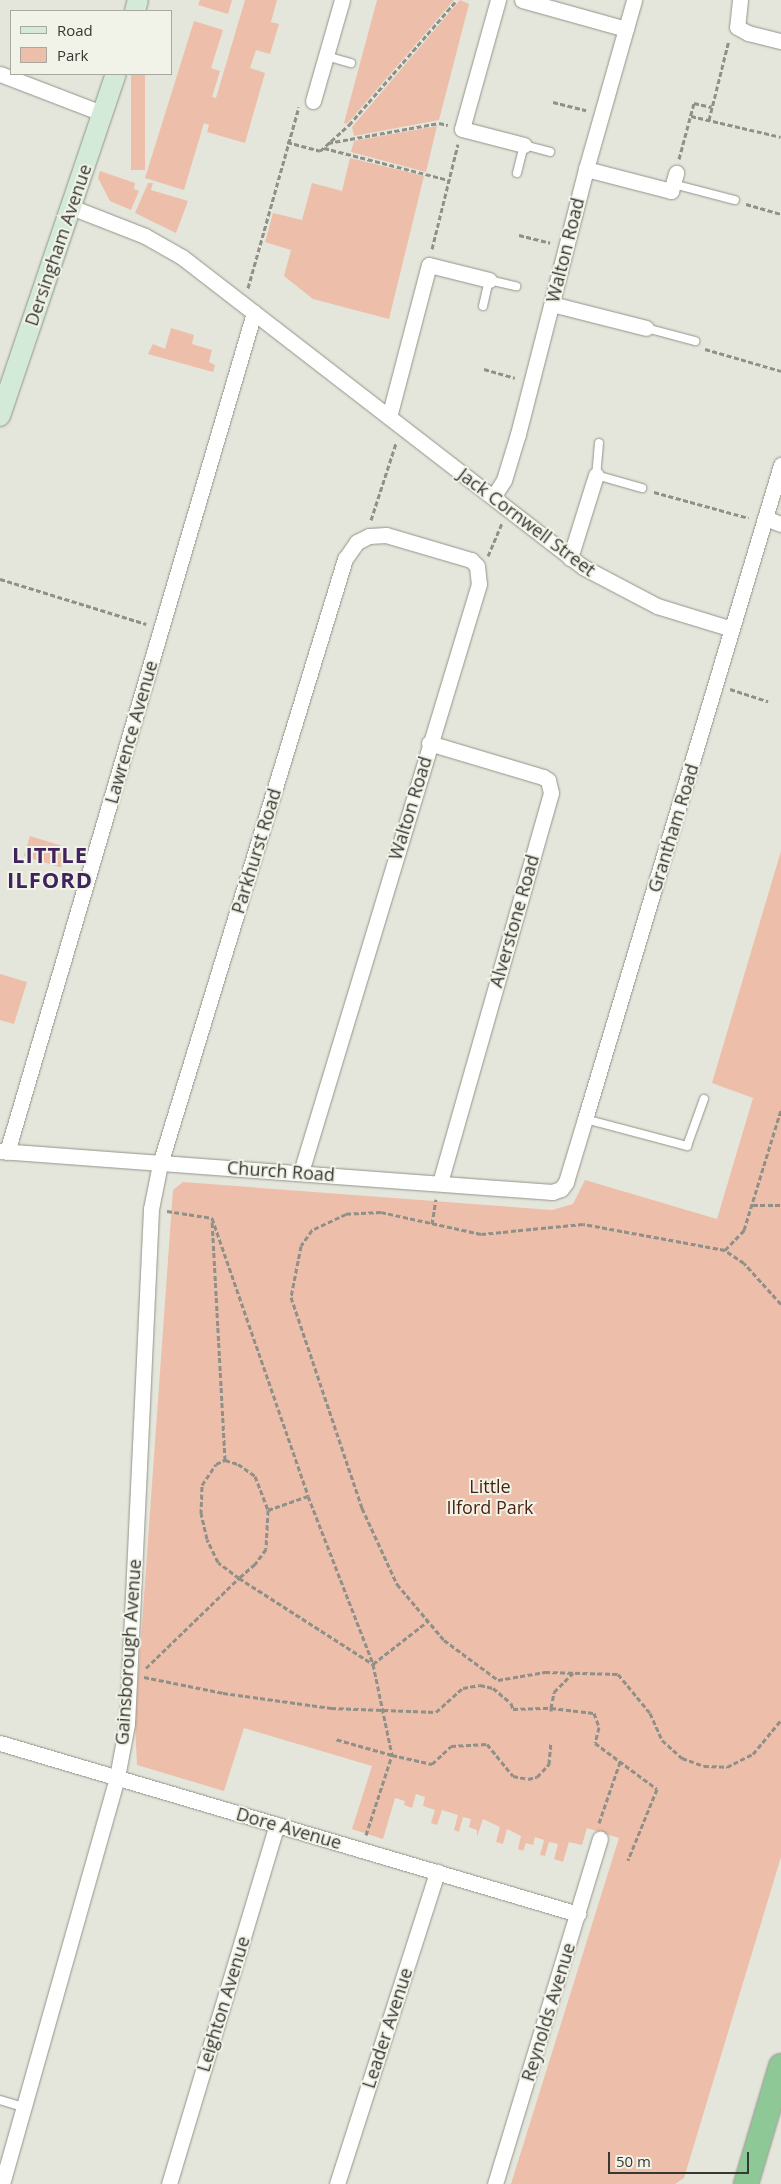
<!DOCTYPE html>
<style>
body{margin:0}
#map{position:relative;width:781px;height:2184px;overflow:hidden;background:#e4e6db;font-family:"Open Sans",sans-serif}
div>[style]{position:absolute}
.green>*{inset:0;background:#edbea9;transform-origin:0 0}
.path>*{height:3px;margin-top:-1.5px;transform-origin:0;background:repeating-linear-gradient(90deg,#8f9088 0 5px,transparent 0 7.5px)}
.roads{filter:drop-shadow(0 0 1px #92948a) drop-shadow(0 0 1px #92948a)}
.service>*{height:8px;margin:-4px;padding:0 4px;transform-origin:4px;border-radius:4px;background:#fff}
.minor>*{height:15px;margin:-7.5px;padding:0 7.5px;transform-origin:7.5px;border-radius:7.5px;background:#fff}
.secondary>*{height:20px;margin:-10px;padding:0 10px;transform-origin:10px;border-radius:10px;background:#d4ead8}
.trunk>*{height:24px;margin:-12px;padding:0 12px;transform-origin:12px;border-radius:12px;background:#8ec896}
span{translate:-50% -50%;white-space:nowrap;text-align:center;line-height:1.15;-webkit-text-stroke:4px #f2f3e8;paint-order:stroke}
.street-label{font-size:18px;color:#373733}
.park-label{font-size:18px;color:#4a220e}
.district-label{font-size:22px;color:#3e235c;font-weight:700;letter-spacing:1px}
.legend{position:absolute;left:10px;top:10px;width:162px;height:65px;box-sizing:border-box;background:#f2f3e8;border:1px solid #a7a8a0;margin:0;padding:6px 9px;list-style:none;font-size:15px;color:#373733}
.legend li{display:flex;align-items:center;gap:10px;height:25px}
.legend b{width:25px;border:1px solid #a7a8a0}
.scale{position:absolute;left:608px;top:2152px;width:141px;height:22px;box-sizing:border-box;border:2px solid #373733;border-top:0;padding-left:6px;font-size:15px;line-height:18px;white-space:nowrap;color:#373733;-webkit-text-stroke:4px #f2f3e8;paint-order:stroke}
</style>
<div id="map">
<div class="green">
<div style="clip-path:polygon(200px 0,232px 0,228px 14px,198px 5px)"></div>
<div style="clip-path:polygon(245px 0,277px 0,271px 22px,279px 24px,270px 54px,256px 50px,250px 68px,265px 73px,245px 143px,207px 132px,209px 125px,204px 123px,184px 190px,145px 178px,194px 21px,223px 30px,211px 68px,220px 71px,212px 97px,216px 98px)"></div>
<div style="clip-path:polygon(377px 0,454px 0,347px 124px,344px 123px)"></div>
<div style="clip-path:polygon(460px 0,469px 4px,439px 120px,354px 136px,352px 127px)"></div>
<div style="left:131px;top:74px;width:14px;height:96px"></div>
<div style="clip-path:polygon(437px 126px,426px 172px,351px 152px,354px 141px)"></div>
<div style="clip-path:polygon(350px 158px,424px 176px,389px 319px,313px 299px,284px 276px,291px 250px,265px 242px,273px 213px,302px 220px,312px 183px,342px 191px)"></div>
<div style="clip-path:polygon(100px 171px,135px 183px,134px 189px,139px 191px,131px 210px,110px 201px,98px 178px)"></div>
<div style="clip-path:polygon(148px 183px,153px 183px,151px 190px,188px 201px,176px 233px,135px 213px)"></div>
<div style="clip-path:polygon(171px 328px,194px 335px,192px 344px,212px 350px,209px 362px,215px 365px,213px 372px,148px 354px,153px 344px,165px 349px)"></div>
<div style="left:30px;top:836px;width:39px;height:21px;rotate:17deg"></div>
<div style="clip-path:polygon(781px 851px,781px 1857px,684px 2178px,675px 2184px,511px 2184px,619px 1838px,587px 1828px,582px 1845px,569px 1842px,563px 1862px,554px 1859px,558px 1844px,549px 1842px,545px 1856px,540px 1855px,544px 1840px,535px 1837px,533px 1845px,526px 1843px,523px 1851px,518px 1849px,521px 1836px,507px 1829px,503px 1844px,496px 1842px,500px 1827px,483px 1819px,477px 1837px,477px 1830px,469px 1827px,471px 1819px,463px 1817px,459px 1832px,454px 1830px,458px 1815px,442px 1810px,437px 1825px,431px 1823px,435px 1810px,423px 1806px,425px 1797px,416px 1794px,412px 1808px,404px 1805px,405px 1801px,395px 1798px,383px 1839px,352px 1829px,372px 1766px,244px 1728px,224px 1791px,137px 1765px,135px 1723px,173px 1190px,183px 1182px,552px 1210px,573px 1204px,585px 1180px,717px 1219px,753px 1098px,712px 1083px)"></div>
<div style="clip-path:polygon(0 974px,27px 982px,14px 1024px,0 1020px)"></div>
</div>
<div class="path">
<div style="left:553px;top:102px;width:34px;rotate:14deg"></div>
<div style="left:691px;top:116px;width:92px;rotate:13.1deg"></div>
<div style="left:709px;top:120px;width:82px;rotate:-76deg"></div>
<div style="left:287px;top:142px;width:34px;rotate:15deg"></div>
<div style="left:320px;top:151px;width:39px;rotate:-42deg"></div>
<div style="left:349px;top:125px;width:165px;rotate:-49.2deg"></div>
<div style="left:328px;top:143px;width:113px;rotate:-10.2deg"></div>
<div style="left:439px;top:123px;width:9px;rotate:13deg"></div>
<div style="left:324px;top:148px;width:129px;rotate:14.4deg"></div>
<div style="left:679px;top:159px;width:58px;rotate:-75deg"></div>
<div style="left:694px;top:103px;width:18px;rotate:13deg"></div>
<div style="left:746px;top:204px;width:36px;rotate:16deg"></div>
<div style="left:519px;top:235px;width:32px;rotate:14deg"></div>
<div style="left:432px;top:249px;width:108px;rotate:-76.1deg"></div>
<div style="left:248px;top:288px;width:188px;rotate:-74.3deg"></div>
<div style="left:705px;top:349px;width:79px;rotate:16.1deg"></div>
<div style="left:484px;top:369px;width:32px;rotate:16deg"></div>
<div style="left:654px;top:492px;width:98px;rotate:15.3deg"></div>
<div style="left:371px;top:520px;width:81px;rotate:-72deg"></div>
<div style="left:488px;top:556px;width:36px;rotate:-67deg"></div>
<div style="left:0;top:579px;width:153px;rotate:17.1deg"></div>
<div style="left:730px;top:689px;width:40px;rotate:18deg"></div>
<div style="left:753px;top:1205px;width:28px"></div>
<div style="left:167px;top:1211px;width:46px;rotate:8.8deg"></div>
<div style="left:212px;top:1218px;width:294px;rotate:70.9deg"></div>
<div style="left:308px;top:1496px;width:180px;rotate:68.8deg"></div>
<div style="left:373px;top:1664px;width:93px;rotate:78.2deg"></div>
<div style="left:392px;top:1755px;width:59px;rotate:-164.3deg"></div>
<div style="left:432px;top:1224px;width:25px;rotate:-81deg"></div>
<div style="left:725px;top:1250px;width:28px;rotate:-46deg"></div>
<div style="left:744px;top:1230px;width:126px;rotate:-72.9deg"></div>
<div style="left:781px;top:1304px;width:55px;rotate:-132.1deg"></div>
<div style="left:744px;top:1263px;width:23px;rotate:-146deg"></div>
<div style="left:725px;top:1250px;width:144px;rotate:-169.6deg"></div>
<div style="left:583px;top:1224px;width:102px;rotate:174.4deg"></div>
<div style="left:481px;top:1234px;width:102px;rotate:-167.6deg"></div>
<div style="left:381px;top:1212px;width:35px;rotate:177deg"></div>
<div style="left:346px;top:1214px;width:38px;rotate:155deg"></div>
<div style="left:312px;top:1230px;width:19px;rotate:125deg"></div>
<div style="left:301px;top:1246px;width:52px;rotate:101.1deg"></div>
<div style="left:291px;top:1297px;width:223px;rotate:71.4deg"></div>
<div style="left:362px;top:1508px;width:84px;rotate:65.3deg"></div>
<div style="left:397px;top:1584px;width:73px;rotate:50deg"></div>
<div style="left:444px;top:1640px;width:67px;rotate:36.5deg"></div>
<div style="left:498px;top:1680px;width:48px;rotate:-9.7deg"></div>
<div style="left:545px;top:1672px;width:73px;rotate:1.6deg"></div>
<div style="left:618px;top:1674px;width:50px;rotate:50.6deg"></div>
<div style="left:650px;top:1713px;width:30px;rotate:66deg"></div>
<div style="left:662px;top:1740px;width:27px;rotate:42deg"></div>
<div style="left:682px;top:1758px;width:23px;rotate:20deg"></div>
<div style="left:704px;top:1766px;width:23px;rotate:2deg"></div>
<div style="left:727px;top:1767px;width:29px;rotate:-27deg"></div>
<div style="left:753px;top:1754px;width:44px;rotate:-50.5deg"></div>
<div style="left:225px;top:1460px;width:14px;rotate:17deg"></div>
<div style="left:238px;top:1464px;width:21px;rotate:35deg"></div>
<div style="left:255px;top:1476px;width:36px;rotate:69deg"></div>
<div style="left:268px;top:1510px;width:39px;rotate:93deg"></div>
<div style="left:266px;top:1549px;width:19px;rotate:126deg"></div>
<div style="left:255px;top:1564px;width:21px;rotate:139deg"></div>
<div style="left:239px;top:1578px;width:159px;rotate:32.7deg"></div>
<div style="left:373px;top:1664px;width:70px;rotate:-38deg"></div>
<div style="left:268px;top:1510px;width:42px;rotate:-19.3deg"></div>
<div style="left:146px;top:1668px;width:129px;rotate:-44.1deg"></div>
<div style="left:239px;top:1578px;width:26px;rotate:-143deg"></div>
<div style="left:218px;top:1562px;width:25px;rotate:-116deg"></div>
<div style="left:207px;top:1539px;width:26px;rotate:-103deg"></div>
<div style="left:201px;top:1514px;width:29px;rotate:-88deg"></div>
<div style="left:202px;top:1485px;width:25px;rotate:-56deg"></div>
<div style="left:216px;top:1464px;width:10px;rotate:-24deg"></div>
<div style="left:225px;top:1460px;width:238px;rotate:-93.1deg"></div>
<div style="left:144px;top:1677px;width:81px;rotate:11.4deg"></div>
<div style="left:223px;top:1693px;width:109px;rotate:7.9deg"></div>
<div style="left:331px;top:1708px;width:105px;rotate:2.2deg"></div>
<div style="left:436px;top:1712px;width:36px;rotate:-42deg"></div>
<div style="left:463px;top:1688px;width:17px;rotate:-10deg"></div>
<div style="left:480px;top:1685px;width:13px;rotate:13deg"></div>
<div style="left:493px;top:1688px;width:23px;rotate:40deg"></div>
<div style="left:511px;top:1703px;width:6px;rotate:72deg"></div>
<div style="left:513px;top:1709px;width:38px;rotate:-2deg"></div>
<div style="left:551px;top:1708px;width:16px;rotate:-79deg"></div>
<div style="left:554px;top:1692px;width:27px;rotate:-45deg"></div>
<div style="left:551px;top:1711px;width:3px;rotate:-90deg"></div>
<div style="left:551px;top:1708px;width:43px;rotate:6.6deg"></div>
<div style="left:594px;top:1713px;width:15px;rotate:70deg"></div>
<div style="left:599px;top:1727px;width:16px;rotate:104deg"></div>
<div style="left:595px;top:1743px;width:77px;rotate:36.6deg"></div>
<div style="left:657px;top:1789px;width:77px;rotate:112.2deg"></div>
<div style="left:599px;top:1823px;width:65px;rotate:-71deg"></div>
<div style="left:366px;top:1835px;width:84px;rotate:-72deg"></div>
<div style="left:392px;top:1755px;width:41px;rotate:12.7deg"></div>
<div style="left:432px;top:1764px;width:26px;rotate:-43deg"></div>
<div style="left:451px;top:1746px;width:36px;rotate:-3deg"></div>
<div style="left:487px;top:1744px;width:41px;rotate:50.9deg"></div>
<div style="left:513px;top:1776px;width:15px;rotate:11deg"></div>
<div style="left:528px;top:1779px;width:9px;rotate:-13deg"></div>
<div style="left:537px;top:1777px;width:18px;rotate:-47deg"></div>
<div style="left:549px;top:1764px;width:22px;rotate:-85deg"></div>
</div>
<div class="roads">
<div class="service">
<div style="left:326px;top:56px;width:26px;rotate:16deg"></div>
<div style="left:517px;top:173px;width:29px;rotate:-76deg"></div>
<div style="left:524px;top:145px;width:27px;rotate:15deg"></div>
<div style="left:673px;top:184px;width:64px;rotate:14.5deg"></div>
<div style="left:483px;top:306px;width:27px;rotate:-77deg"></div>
<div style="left:489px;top:280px;width:28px;rotate:13deg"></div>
<div style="left:646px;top:328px;width:51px;rotate:14.9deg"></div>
<div style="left:599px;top:443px;width:32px;rotate:95deg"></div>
<div style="left:596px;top:475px;width:48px;rotate:15.8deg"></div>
<div style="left:585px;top:1119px;width:106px;rotate:14.8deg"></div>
<div style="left:687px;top:1146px;width:50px;rotate:-70.1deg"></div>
<div style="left:0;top:2100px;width:24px;rotate:17deg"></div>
</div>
<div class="minor">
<div style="left:498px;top:0;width:134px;rotate:105.6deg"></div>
<div style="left:462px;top:129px;width:64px;rotate:14.5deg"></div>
<div style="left:522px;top:0;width:108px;rotate:15.6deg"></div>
<div style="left:740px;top:0;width:27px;rotate:96deg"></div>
<div style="left:737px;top:27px;width:13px;rotate:29deg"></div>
<div style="left:748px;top:33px;width:34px;rotate:14deg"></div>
<div style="left:0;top:74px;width:111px;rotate:21deg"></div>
<div style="left:313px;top:101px;width:105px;rotate:-74deg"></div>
<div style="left:586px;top:169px;width:88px;rotate:14.5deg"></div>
<div style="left:671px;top:191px;width:19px;rotate:-74deg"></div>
<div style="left:71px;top:207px;width:79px;rotate:21.4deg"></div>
<div style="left:145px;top:236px;width:43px;rotate:29.6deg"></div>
<div style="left:182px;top:257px;width:507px;rotate:37.71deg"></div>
<div style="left:583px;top:567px;width:84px;rotate:27.8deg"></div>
<div style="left:657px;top:606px;width:78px;rotate:17deg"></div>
<div style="left:552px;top:304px;width:97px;rotate:14.3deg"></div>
<div style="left:389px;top:417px;width:157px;rotate:-75.3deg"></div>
<div style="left:429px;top:265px;width:62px;rotate:14deg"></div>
<div style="left:493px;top:497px;width:20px;rotate:-57deg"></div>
<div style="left:504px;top:480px;width:48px;rotate:-73.1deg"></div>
<div style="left:518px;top:434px;width:274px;rotate:-75.6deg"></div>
<div style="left:586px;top:169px;width:176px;rotate:-74.1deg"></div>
<div style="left:765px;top:518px;width:17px;rotate:21deg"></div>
<div style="left:570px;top:558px;width:87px;rotate:-72.6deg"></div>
<div style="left:429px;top:743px;width:119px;rotate:16.6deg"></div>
<div style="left:543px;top:777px;width:6px;rotate:31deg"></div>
<div style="left:548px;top:780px;width:13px;rotate:77deg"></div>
<div style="left:551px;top:793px;width:405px;rotate:105.9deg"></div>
<div style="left:0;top:1151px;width:554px;rotate:4.25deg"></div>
<div style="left:552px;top:1192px;width:9px;rotate:-18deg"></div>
<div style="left:561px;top:1189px;width:9px;rotate:-54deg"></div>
<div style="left:566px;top:1182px;width:66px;rotate:-73.2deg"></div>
<div style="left:585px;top:1119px;width:683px;rotate:-73.32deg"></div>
<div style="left:7px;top:1152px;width:875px;rotate:-73.6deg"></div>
<div style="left:0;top:1743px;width:603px;rotate:16.48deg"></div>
<div style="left:2px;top:2184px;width:423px;rotate:-74.2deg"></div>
<div style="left:117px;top:1777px;width:54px;rotate:-79.3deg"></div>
<div style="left:127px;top:1724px;width:516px;rotate:-87.33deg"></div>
<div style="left:151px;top:1209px;width:46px;rotate:-78.7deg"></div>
<div style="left:160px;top:1164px;width:633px;rotate:-73deg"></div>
<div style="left:345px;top:559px;width:21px;rotate:-55deg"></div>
<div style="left:357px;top:542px;width:13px;rotate:-27deg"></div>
<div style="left:369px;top:536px;width:17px;rotate:-3deg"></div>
<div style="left:386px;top:535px;width:89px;rotate:16.4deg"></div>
<div style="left:471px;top:560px;width:8px;rotate:45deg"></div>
<div style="left:477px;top:566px;width:18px;rotate:84deg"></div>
<div style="left:479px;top:584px;width:614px;rotate:106.84deg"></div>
<div style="left:169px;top:2184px;width:375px;rotate:-73.3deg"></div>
<div style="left:337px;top:2184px;width:328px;rotate:-72.2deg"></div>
<div style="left:495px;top:2184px;width:361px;rotate:-73.1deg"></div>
</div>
<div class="secondary">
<div style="left:135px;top:11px;width:11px;rotate:-75deg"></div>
<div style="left:0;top:416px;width:361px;rotate:-71.3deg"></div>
</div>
<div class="trunk">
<div style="left:746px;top:2184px;width:123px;rotate:-73.5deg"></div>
</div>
</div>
<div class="street-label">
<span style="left:58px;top:245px;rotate:-71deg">Dersingham Avenue</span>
<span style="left:565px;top:250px;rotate:-76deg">Walton Road</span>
<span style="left:527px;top:522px;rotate:37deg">Jack Cornwell Street</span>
<span style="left:131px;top:732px;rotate:-74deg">Lawrence Avenue</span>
<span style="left:410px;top:808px;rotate:-73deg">Walton Road</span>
<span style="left:673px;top:828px;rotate:-73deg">Grantham Road</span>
<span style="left:256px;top:851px;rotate:-73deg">Parkhurst Road</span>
<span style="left:514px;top:921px;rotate:-74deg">Alverstone Road</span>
<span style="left:281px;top:1171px;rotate:4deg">Church Road</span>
<span style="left:128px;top:1652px;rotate:-86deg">Gainsborough Avenue</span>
<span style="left:289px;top:1828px;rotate:16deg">Dore Avenue</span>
<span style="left:223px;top:2004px;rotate:-73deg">Leighton Avenue</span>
<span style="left:548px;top:2012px;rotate:-73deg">Reynolds Avenue</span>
<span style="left:387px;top:2028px;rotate:-72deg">Leader Avenue</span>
</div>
<div class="park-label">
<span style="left:490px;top:1497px">Little<br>Ilford Park</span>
</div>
<div class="district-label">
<span style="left:50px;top:867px">LITTLE<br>ILFORD</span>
</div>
<ul class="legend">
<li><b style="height:6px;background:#d4ead8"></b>Road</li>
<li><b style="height:14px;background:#edbea9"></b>Park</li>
</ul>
<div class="scale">50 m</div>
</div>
